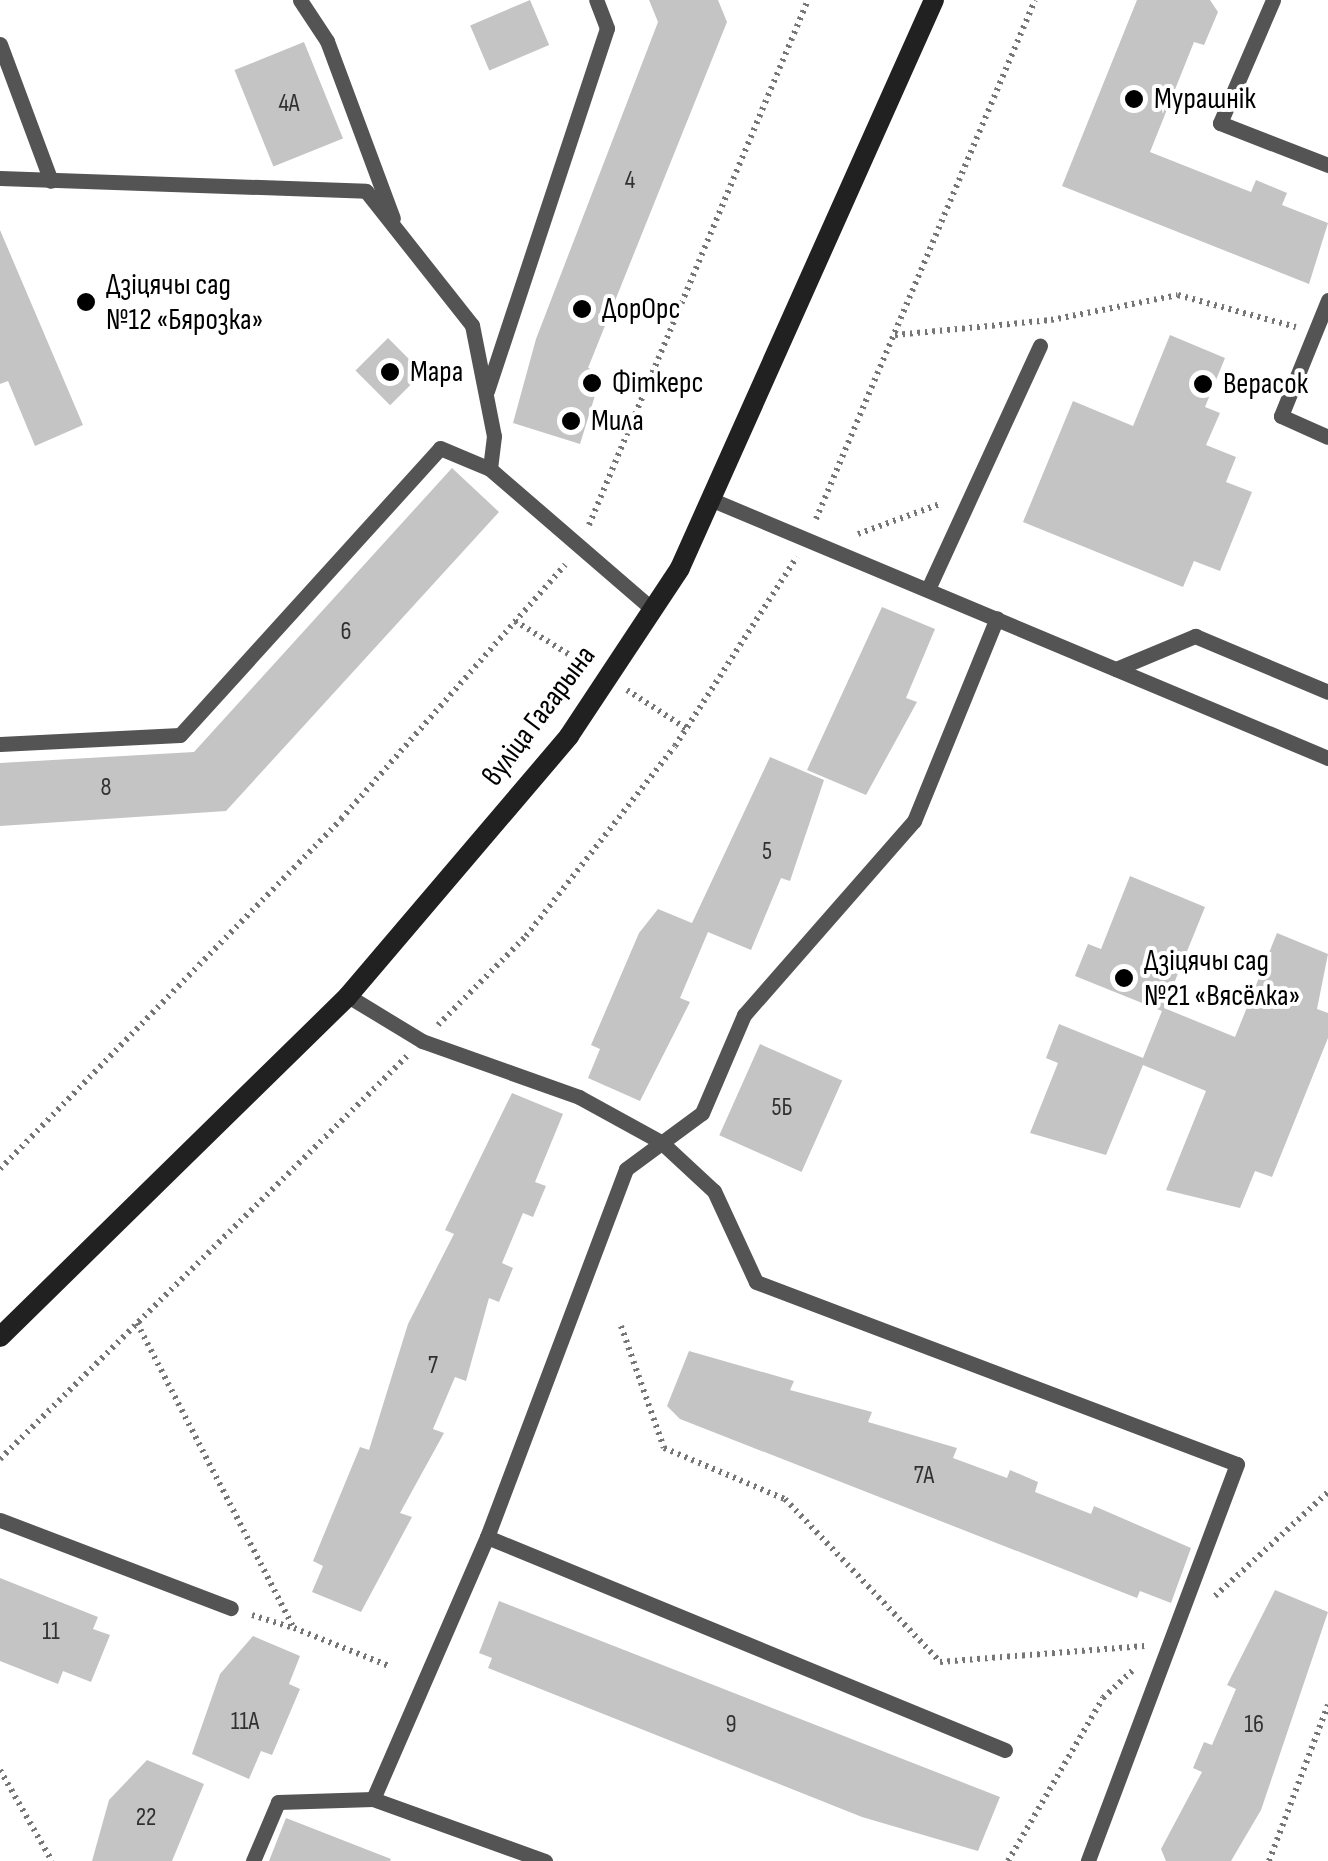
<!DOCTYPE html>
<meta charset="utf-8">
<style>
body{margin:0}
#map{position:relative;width:1328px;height:1861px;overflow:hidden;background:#fff;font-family:"Sofia Sans Condensed",sans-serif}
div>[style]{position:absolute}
.building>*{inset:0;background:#c4c4c4;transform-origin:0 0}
.path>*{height:6px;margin-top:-3px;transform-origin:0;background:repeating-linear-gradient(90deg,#767676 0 2.5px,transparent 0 7.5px)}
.service>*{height:15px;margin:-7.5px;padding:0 7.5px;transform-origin:7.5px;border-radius:7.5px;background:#545454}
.secondary>*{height:20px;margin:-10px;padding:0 10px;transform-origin:10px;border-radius:10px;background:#212121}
.dots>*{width:28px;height:28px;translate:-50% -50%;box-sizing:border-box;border:5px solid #fff;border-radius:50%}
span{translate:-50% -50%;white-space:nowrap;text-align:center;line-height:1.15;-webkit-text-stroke:8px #fff;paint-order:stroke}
.number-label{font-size:25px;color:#313131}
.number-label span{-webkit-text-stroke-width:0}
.poi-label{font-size:30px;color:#000}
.left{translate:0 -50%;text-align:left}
.street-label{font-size:30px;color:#000}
</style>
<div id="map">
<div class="building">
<div style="left:530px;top:0;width:49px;height:65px;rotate:67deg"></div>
<div style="clip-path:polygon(649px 0,718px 0,727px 22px,588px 368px,602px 373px,580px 444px,513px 423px,536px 339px,658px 22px)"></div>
<div style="clip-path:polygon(1137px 0,1210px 0,1218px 12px,1204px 45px,1194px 42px,1150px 152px,1251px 192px,1256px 180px,1287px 193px,1282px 205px,1328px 223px,1309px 284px,1062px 186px)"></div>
<div style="left:304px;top:42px;width:104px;height:75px;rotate:68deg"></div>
<div style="clip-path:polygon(0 230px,83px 425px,35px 446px,8px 381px,0 384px)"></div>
<div style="clip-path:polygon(1170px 335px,1225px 358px,1205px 407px,1220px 413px,1206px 445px,1236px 457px,1226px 482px,1252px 492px,1220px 571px,1194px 561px,1183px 587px,1023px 522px,1073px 401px,1133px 426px)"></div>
<div style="left:388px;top:338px;width:49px;height:46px;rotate:45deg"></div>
<div style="clip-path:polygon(452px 468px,499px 512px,226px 811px,0 826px,0 763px,194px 752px)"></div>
<div style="clip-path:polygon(882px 607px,935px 629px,906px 698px,917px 702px,866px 795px,807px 770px)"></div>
<div style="clip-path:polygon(770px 757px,824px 780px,790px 881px,781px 878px,751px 950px,708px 932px,680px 998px,690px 1002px,640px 1101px,588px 1078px,600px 1049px,591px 1045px,639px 933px,658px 909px,692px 923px)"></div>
<div style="clip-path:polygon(1130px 876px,1205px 907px,1164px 1008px,1235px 1037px,1277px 933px,1328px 954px,1317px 1009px,1328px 1013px,1328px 1038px,1272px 1177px,1255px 1171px,1240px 1208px,1166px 1190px,1206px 1091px,1143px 1065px,1106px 1155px,1030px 1133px,1058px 1063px,1046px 1058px,1059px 1024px,1143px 1058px,1162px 1011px,1075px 976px,1088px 944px,1101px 949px)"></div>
<div style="left:760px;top:1044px;width:90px;height:100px;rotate:24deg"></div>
<div style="clip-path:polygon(512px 1093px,563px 1114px,535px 1182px,546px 1186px,533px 1217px,523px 1213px,502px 1263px,513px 1268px,499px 1302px,489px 1298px,466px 1381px,455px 1377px,433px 1429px,444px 1433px,400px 1513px,412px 1517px,361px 1612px,312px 1592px,323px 1566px,313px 1561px,360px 1447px,369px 1450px,408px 1324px,454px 1234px,445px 1230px)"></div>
<div style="clip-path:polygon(689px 1351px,794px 1381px,790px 1390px,872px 1412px,868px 1422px,957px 1448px,953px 1458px,1007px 1478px,1010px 1470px,1038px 1482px,1035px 1492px,1091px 1514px,1094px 1506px,1191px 1548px,1171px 1603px,1140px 1591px,1137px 1598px,680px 1419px,667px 1406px)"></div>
<div style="clip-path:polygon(0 1578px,98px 1617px,93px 1629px,110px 1635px,91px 1682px,63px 1671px,58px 1684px,0 1661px)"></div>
<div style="clip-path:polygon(1275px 1590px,1328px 1612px,1261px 1810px,1231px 1861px,1166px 1861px,1161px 1849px,1202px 1772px,1193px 1768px,1204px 1742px,1212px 1745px,1236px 1689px,1227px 1685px)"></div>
<div style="clip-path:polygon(499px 1601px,1000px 1797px,978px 1851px,862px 1817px,488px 1668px,492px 1658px,479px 1653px)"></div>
<div style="clip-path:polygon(253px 1636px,300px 1656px,289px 1684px,300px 1689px,272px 1755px,261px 1751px,249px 1779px,192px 1754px,220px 1674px)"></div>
<div style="clip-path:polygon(147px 1760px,204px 1784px,172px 1861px,92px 1861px,109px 1800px)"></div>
<div style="clip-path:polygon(286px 1818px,391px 1859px,390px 1861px,269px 1861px)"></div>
</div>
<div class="path">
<div style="left:895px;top:335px;width:157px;rotate:-5.5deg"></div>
<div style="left:1051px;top:320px;width:129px;rotate:-11.1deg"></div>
<div style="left:1178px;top:295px;width:122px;rotate:15.2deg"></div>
<div style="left:816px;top:519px;width:563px;rotate:-67.12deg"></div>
<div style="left:589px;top:525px;width:569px;rotate:-67.36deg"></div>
<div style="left:858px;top:534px;width:87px;rotate:-20.1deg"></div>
<div style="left:515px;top:621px;width:84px;rotate:31.8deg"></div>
<div style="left:627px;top:690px;width:72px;rotate:33deg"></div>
<div style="left:438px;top:1025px;width:125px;rotate:-45.3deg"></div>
<div style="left:526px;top:936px;width:241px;rotate:-51.9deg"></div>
<div style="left:675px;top:746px;width:225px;rotate:-57.2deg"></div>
<div style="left:0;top:1169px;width:489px;rotate:-45.7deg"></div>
<div style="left:341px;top:819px;width:339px;rotate:-48.6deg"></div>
<div style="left:137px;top:1323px;width:343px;rotate:62.8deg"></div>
<div style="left:294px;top:1628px;width:102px;rotate:21.8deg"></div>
<div style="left:621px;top:1326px;width:129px;rotate:70.6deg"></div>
<div style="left:664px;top:1448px;width:131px;rotate:22.9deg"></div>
<div style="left:785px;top:1499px;width:225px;rotate:46.4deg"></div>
<div style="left:940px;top:1662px;width:205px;rotate:-4.5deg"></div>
<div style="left:0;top:1459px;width:574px;rotate:-44.72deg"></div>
<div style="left:1215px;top:1596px;width:154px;rotate:-42.6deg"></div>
<div style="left:252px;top:1615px;width:43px;rotate:17.6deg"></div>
<div style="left:0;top:1770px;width:105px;rotate:60.3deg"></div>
<div style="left:1008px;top:1861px;width:189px;rotate:-59.8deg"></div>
<div style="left:1103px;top:1698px;width:40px;rotate:-43deg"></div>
<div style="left:1269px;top:1861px;width:167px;rotate:-69.3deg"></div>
</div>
<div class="service">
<div style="left:300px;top:0;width:49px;rotate:56.6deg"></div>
<div style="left:327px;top:41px;width:189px;rotate:69.6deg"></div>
<div style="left:1273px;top:0;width:134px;rotate:113.3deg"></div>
<div style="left:1220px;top:123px;width:116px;rotate:21.3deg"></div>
<div style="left:0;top:44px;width:146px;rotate:69.6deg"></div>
<div style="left:0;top:178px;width:366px;rotate:2deg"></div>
<div style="left:366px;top:191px;width:171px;rotate:51.7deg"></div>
<div style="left:472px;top:325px;width:113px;rotate:78.8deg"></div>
<div style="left:494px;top:436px;width:33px;rotate:97deg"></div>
<div style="left:490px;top:469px;width:214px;rotate:40.8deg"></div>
<div style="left:1328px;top:300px;width:125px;rotate:112.1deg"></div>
<div style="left:1281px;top:416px;width:51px;rotate:24.1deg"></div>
<div style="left:487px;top:391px;width:382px;rotate:-71.7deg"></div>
<div style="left:607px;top:28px;width:30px;rotate:-111deg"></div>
<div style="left:710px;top:499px;width:670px;rotate:22.74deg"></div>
<div style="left:928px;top:589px;width:268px;rotate:-65.3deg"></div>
<div style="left:1116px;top:669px;width:86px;rotate:-22.7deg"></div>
<div style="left:1195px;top:636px;width:144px;rotate:22.8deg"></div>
<div style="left:0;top:744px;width:180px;rotate:-2.9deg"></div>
<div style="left:180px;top:735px;width:387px;rotate:-47.8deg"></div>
<div style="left:440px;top:448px;width:54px;rotate:22.8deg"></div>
<div style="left:348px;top:996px;width:87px;rotate:31.3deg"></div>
<div style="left:422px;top:1041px;width:167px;rotate:19.6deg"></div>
<div style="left:579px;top:1097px;width:94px;rotate:28.8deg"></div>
<div style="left:661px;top:1142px;width:72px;rotate:42.8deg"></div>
<div style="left:714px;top:1191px;width:100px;rotate:65.2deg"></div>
<div style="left:756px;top:1282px;width:514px;rotate:20.73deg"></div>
<div style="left:1237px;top:1464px;width:424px;rotate:110.6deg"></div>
<div style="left:0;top:1520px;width:247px;rotate:20.9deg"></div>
<div style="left:487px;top:1537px;width:560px;rotate:22.35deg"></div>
<div style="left:253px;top:1861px;width:64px;rotate:-67deg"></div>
<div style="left:278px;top:1802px;width:95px;rotate:-1.8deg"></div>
<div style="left:545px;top:1861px;width:183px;rotate:-160.2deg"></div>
<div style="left:373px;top:1799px;width:286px;rotate:-66.5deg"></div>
<div style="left:487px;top:1537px;width:393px;rotate:-69.3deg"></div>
<div style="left:626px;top:1169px;width:94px;rotate:-36.4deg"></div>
<div style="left:702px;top:1113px;width:107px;rotate:-66.8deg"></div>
<div style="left:744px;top:1015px;width:258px;rotate:-48.8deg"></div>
<div style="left:914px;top:821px;width:219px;rotate:-67.8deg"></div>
</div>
<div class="secondary">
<div style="left:0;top:1337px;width:487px;rotate:-44.4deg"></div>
<div style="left:348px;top:996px;width:341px;rotate:-49.6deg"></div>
<div style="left:569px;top:736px;width:201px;rotate:-56.5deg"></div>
<div style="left:680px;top:568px;width:622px;rotate:-65.91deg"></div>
</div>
<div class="dots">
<div style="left:1134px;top:99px;background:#000"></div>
<div style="left:86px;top:302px;background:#000"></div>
<div style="left:582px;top:309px;background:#000"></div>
<div style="left:390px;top:372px;background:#000"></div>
<div style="left:592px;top:383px;background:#000"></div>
<div style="left:1203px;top:384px;background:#000"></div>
<div style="left:571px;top:421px;background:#000"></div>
<div style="left:1124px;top:978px;background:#000"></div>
</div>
<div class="number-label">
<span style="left:289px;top:104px">4А</span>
<span style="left:630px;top:181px">4</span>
<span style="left:346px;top:632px">6</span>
<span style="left:106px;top:788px">8</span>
<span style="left:767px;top:852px">5</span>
<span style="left:782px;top:1108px">5Б</span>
<span style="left:433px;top:1366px">7</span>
<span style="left:924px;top:1476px">7А</span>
<span style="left:51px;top:1632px">11</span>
<span style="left:245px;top:1722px">11А</span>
<span style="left:731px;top:1725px">9</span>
<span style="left:1254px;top:1725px">16</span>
<span style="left:146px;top:1818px">22</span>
</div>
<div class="poi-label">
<span class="left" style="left:1154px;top:99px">Мурашнік</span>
<span class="left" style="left:106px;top:302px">Дзіцячы сад<br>№12 «Бярозка»</span>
<span class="left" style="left:602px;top:309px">ДорОрс</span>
<span class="left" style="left:410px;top:372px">Мара</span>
<span class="left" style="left:612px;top:383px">Фіткерс</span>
<span class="left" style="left:1223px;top:384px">Верасок</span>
<span class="left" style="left:591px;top:421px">Мила</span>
<span class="left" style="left:1144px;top:978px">Дзіцячы сад<br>№21 «Вясёлка»</span>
</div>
<div class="street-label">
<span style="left:539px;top:716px;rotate:-53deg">вуліца Гагарына</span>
</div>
</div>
